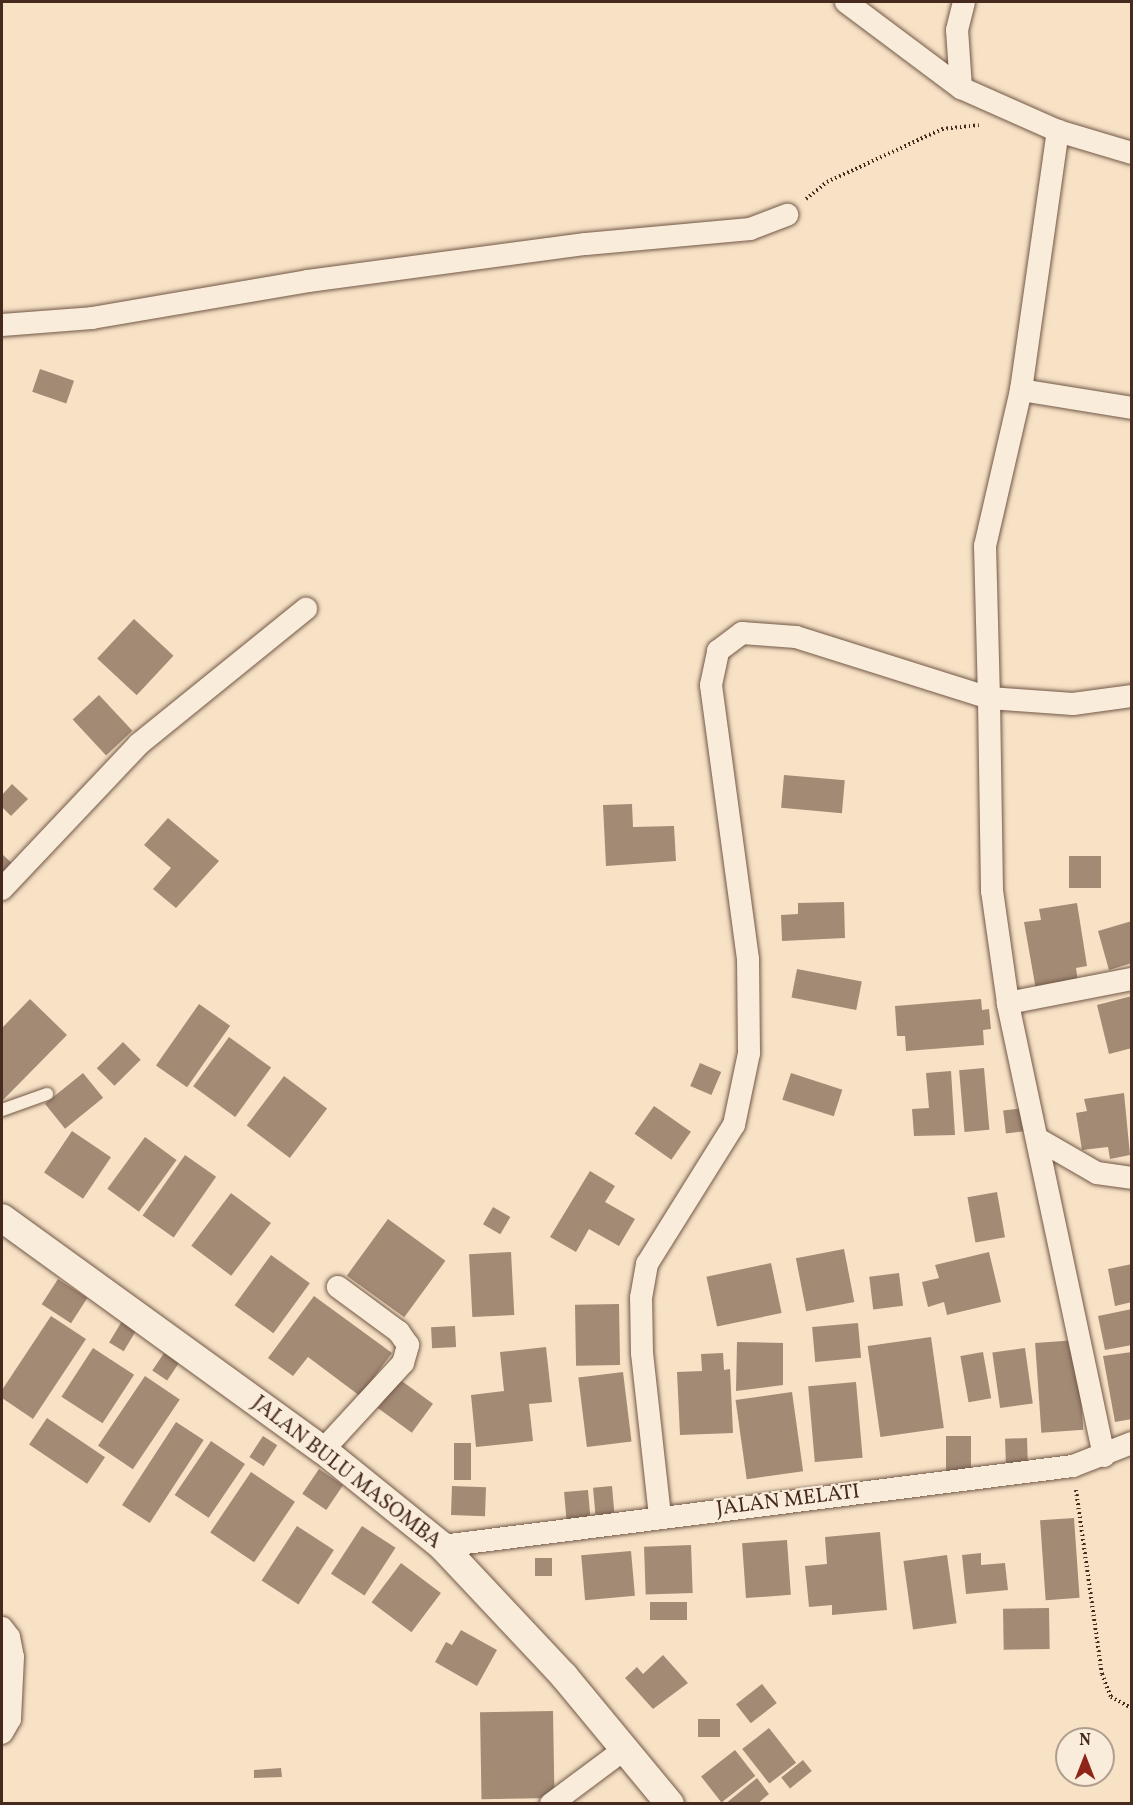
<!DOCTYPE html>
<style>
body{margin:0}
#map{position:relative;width:1133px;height:1805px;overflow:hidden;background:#f7e2c6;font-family:Vollkorn,serif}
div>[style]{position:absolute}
.building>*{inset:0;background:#a28a75;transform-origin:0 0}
.path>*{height:4px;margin-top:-2px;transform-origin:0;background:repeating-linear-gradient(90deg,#462a1d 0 1.5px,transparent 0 4.5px)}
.roads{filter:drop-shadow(0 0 2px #725847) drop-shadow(0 0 2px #725847)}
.service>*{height:12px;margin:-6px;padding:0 6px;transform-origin:6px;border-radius:6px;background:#faecda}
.minor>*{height:22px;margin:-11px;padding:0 11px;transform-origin:11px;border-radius:11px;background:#faecda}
.tertiary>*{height:28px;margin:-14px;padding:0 14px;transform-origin:14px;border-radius:14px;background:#faecda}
span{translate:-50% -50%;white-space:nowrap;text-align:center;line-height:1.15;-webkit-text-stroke:4.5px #faecda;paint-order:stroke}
.street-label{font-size:21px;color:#462a1d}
.frame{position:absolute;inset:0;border:3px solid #462a1d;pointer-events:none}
.north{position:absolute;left:1055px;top:1727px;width:60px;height:60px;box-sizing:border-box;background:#faecda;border:2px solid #b29e8e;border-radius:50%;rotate:0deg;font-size:16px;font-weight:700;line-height:24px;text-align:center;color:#462a1d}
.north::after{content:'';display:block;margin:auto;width:21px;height:27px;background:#8f2418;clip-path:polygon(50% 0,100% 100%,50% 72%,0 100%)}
</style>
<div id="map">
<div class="building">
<div style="left:40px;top:369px;width:36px;height:24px;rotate:19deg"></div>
<div style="left:134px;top:619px;width:54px;height:54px;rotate:43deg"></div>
<div style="left:99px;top:695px;width:49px;height:36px;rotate:47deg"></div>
<div style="left:784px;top:775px;width:61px;height:33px;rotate:5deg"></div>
<div style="clip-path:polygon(12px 784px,28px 799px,11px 816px,2px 807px,2px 795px)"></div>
<div style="clip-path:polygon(632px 804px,633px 827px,674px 826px,676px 861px,606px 866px,603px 805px)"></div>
<div style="clip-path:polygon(168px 818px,219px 861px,176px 908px,153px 889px,171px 868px,144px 845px)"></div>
<div style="clip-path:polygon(2px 854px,17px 868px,2px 884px)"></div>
<div style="left:1069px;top:856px;width:32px;height:32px"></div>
<div style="clip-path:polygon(844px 902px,845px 938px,782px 941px,781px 915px,798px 914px,798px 903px)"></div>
<div style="clip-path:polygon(1077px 903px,1087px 966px,1076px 968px,1078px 982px,1036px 990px,1024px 922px,1041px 920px,1039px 909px)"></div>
<div style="clip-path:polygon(1132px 921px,1132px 963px,1109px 970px,1098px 931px)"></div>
<div style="left:797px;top:969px;width:66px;height:29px;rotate:11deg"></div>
<div style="clip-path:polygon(1132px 996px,1132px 1048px,1109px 1054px,1097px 1005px)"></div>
<div style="clip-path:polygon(30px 999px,67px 1035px,3px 1100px,2px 1028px)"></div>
<div style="clip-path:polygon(981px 999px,982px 1010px,989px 1009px,991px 1029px,983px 1030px,984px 1045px,906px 1051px,905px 1036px,897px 1036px,895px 1006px)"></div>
<div style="left:199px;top:1004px;width:38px;height:75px;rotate:35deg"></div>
<div style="left:229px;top:1037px;width:52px;height:61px;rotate:36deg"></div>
<div style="left:123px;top:1042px;width:25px;height:37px;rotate:45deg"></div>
<div style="left:700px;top:1063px;width:23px;height:25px;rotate:23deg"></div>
<div style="left:984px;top:1068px;width:62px;height:25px;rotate:85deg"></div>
<div style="clip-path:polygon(951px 1071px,955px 1135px,914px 1136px,912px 1109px,929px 1108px,926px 1073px)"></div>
<div style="left:83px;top:1073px;width:32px;height:49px;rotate:51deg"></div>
<div style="left:791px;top:1073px;width:54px;height:28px;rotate:18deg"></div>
<div style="left:284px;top:1076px;width:54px;height:62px;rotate:37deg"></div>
<div style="clip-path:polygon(1124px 1093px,1130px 1155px,1110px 1159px,1108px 1147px,1082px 1150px,1076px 1113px,1087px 1111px,1084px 1099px)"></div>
<div style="left:654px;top:1106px;width:45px;height:34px;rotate:35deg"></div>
<div style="left:1024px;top:1108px;width:23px;height:21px;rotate:83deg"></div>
<div style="left:72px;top:1131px;width:47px;height:50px;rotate:34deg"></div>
<div style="left:145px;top:1137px;width:39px;height:64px;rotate:36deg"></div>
<div style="left:185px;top:1155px;width:38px;height:74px;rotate:35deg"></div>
<div style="clip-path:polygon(590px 1171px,615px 1186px,605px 1202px,635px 1219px,619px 1246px,589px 1229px,576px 1252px,550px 1237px)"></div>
<div style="left:997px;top:1192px;width:46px;height:30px;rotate:80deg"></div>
<div style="left:231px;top:1193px;width:50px;height:66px;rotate:37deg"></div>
<div style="left:493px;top:1207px;width:20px;height:20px;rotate:30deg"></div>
<div style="left:388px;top:1219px;width:71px;height:70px;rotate:36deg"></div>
<div style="left:844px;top:1249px;width:54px;height:49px;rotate:79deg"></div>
<div style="left:511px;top:1252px;width:63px;height:42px;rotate:87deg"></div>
<div style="clip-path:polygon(989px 1252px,1001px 1302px,947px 1315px,944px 1302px,928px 1307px,922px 1282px,939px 1278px,935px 1265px)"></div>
<div style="left:271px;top:1255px;width:48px;height:62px;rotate:36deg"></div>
<div style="left:771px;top:1263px;width:51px;height:66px;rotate:78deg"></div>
<div style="clip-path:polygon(1132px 1264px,1132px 1302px,1115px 1306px,1108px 1269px)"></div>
<div style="left:899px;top:1273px;width:33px;height:30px;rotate:83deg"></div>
<div style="left:58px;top:1279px;width:35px;height:30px;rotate:33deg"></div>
<div style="clip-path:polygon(314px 1296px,392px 1353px,360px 1396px,308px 1357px,293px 1376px,268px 1358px)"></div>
<div style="left:619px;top:1304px;width:61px;height:44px;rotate:89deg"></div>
<div style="clip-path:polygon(1132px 1309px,1132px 1345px,1105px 1350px,1098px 1316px)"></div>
<div style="clip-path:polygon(51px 1316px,86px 1339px,33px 1419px,2px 1398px,2px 1390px)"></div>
<div style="left:122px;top:1321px;width:17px;height:25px;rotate:31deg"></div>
<div style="left:858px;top:1323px;width:35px;height:46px;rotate:85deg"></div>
<div style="left:455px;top:1326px;width:21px;height:24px;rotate:87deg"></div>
<div style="left:931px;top:1337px;width:92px;height:64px;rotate:82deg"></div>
<div style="left:1077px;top:1340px;width:90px;height:42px;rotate:86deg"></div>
<div style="clip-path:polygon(737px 1342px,783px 1343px,783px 1385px,736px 1391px)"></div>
<div style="clip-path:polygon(546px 1347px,552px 1402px,529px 1404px,533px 1441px,476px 1447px,471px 1395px,504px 1391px,500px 1352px)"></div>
<div style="left:93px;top:1348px;width:49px;height:58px;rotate:33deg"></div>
<div style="left:1025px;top:1348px;width:56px;height:33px;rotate:82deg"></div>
<div style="left:983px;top:1352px;width:47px;height:23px;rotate:80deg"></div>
<div style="clip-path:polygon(1132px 1352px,1132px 1419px,1115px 1422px,1103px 1356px)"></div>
<div style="left:164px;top:1353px;width:18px;height:21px;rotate:34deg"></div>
<div style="clip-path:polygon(723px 1353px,724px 1370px,730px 1369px,733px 1433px,680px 1435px,677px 1372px,702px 1371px,701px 1354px)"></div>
<div style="left:623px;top:1372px;width:70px;height:45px;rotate:83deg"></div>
<div style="left:145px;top:1376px;width:42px;height:84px;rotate:34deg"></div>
<div style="left:399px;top:1379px;width:42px;height:36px;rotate:36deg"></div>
<div style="left:856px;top:1382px;width:76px;height:48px;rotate:85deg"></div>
<div style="left:792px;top:1392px;width:80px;height:57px;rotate:82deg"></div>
<div style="left:47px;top:1418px;width:70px;height:32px;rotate:34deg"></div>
<div style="left:176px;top:1422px;width:33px;height:99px;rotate:33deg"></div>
<div style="left:263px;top:1436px;width:17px;height:25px;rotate:33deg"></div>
<div style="left:946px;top:1436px;width:25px;height:35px"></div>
<div style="left:1027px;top:1438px;width:31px;height:22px;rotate:88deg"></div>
<div style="left:211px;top:1441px;width:41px;height:65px;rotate:34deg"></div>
<div style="left:454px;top:1443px;width:17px;height:37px"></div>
<div style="left:319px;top:1469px;width:29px;height:30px;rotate:34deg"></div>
<div style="left:251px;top:1472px;width:53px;height:73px;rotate:34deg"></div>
<div style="left:452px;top:1486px;width:34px;height:29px;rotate:2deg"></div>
<div style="left:612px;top:1486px;width:32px;height:19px;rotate:85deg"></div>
<div style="left:588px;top:1490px;width:32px;height:24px;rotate:85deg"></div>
<div style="left:1074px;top:1518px;width:80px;height:34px;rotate:86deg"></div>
<div style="left:297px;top:1526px;width:44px;height:65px;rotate:33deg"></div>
<div style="left:362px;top:1526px;width:40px;height:57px;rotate:33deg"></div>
<div style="clip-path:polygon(880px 1532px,887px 1610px,832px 1615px,832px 1605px,809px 1607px,805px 1566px,827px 1564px,825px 1537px)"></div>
<div style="left:787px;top:1540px;width:55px;height:45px;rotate:86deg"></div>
<div style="left:691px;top:1545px;width:48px;height:47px;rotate:88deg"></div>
<div style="left:631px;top:1551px;width:45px;height:50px;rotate:85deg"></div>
<div style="clip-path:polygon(981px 1553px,981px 1565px,1005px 1563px,1008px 1590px,966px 1594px,962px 1555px)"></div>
<div style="left:947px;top:1555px;width:69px;height:44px;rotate:82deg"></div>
<div style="left:535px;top:1558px;width:17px;height:18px"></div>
<div style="left:401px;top:1563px;width:50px;height:49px;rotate:37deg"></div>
<div style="left:650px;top:1602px;width:37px;height:18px"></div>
<div style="left:1049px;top:1608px;width:41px;height:46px;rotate:89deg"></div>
<div style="clip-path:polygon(461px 1630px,497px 1650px,477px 1686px,435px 1662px,446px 1642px,452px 1645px)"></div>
<div style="clip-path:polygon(663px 1655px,688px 1683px,653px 1709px,625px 1678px,637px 1667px,643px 1674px)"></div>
<div style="left:762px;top:1684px;width:24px;height:33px;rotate:52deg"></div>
<div style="left:553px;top:1711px;width:87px;height:73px;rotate:89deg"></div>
<div style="left:698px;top:1719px;width:22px;height:18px"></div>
<div style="left:769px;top:1728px;width:44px;height:34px;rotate:52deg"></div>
<div style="left:735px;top:1750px;width:33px;height:43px;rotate:52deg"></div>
<div style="left:803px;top:1760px;width:14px;height:28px;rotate:51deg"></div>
<div style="clip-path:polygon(281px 1768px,282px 1777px,254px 1778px,254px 1770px)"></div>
<div style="clip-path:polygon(757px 1778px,769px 1794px,757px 1804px,725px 1804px)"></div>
</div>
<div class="path">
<div style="left:806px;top:199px;width:27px;rotate:-39deg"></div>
<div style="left:827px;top:182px;width:127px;rotate:-24.7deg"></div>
<div style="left:942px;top:129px;width:37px;rotate:-6deg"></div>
<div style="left:1076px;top:1490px;width:186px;rotate:82deg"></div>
<div style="left:1102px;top:1674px;width:25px;rotate:69deg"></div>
<div style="left:1111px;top:1697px;width:24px;rotate:28deg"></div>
</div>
<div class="roads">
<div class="service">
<div style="left:2px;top:1110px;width:48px;rotate:-19.6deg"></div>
</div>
<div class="minor">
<div style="left:846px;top:2px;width:144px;rotate:36.8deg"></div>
<div style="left:961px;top:88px;width:106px;rotate:23.9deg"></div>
<div style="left:1058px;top:131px;width:77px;rotate:16.6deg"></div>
<div style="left:961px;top:88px;width:58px;rotate:-93.9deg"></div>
<div style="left:957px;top:30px;width:29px;rotate:-76deg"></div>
<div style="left:2px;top:325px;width:90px;rotate:-4.4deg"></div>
<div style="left:92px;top:318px;width:219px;rotate:-9.7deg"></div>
<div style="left:308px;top:281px;width:280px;rotate:-7.6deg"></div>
<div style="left:586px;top:244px;width:165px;rotate:-5.2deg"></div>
<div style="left:750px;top:229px;width:40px;rotate:-21deg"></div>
<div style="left:1021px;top:390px;width:112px;rotate:9.2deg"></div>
<div style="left:2px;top:889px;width:199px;rotate:-46.6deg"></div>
<div style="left:139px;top:744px;width:215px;rotate:-39deg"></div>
<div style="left:1008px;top:1003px;width:126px;rotate:-11deg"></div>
<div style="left:1038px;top:1139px;width:68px;rotate:30deg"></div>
<div style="left:1097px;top:1173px;width:35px;rotate:8deg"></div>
<div style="left:323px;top:1450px;width:118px;rotate:-47.4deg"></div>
<div style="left:403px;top:1363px;width:19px;rotate:-74deg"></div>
<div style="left:408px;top:1345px;width:16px;rotate:-125deg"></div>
<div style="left:399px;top:1332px;width:76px;rotate:-143.6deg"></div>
<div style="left:1104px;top:1456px;width:463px;rotate:-102deg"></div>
<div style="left:1008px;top:1003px;width:113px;rotate:-98.1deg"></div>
<div style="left:992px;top:891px;width:193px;rotate:-90.9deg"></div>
<div style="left:989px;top:698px;width:84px;rotate:4.1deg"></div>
<div style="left:1073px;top:704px;width:60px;rotate:-7.7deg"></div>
<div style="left:660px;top:1516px;width:164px;rotate:-96.3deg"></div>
<div style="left:642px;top:1353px;width:55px;rotate:-91deg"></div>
<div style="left:641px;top:1298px;width:35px;rotate:-80deg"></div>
<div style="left:647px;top:1264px;width:164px;rotate:-58deg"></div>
<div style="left:734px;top:1125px;width:74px;rotate:-78.2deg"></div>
<div style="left:749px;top:1053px;width:94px;rotate:-90.6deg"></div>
<div style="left:748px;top:959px;width:276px;rotate:-97.7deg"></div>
<div style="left:711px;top:685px;width:35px;rotate:-78deg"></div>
<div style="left:718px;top:651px;width:30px;rotate:-37deg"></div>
<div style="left:742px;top:633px;width:54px;rotate:4.2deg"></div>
<div style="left:796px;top:637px;width:202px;rotate:17.5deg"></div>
<div style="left:989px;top:698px;width:152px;rotate:-91.5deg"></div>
<div style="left:985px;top:546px;width:160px;rotate:-77deg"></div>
<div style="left:1021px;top:390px;width:262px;rotate:-81.9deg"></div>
<div style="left:442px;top:1546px;width:636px;rotate:-7.23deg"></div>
<div style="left:1073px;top:1466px;width:63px;rotate:-21.3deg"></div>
<div style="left:2px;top:1628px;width:11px;rotate:52deg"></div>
<div style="left:9px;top:1637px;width:20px;rotate:79deg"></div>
<div style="left:13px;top:1657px;width:62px;rotate:92.8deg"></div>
<div style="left:10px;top:1719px;width:16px;rotate:120deg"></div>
<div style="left:551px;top:1804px;width:94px;rotate:-36.7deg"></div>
</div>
<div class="tertiary">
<div style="left:2px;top:1218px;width:396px;rotate:35.9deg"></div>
<div style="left:323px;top:1450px;width:153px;rotate:38.9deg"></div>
<div style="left:442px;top:1546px;width:178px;rotate:46.8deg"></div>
<div style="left:564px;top:1676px;width:166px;rotate:50.4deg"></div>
</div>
</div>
<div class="street-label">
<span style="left:346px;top:1473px;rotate:38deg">JALAN BULU MASOMBA</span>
<span style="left:788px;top:1501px;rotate:-7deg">JALAN MELATI</span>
</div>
<div class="frame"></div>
<div class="north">N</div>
</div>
